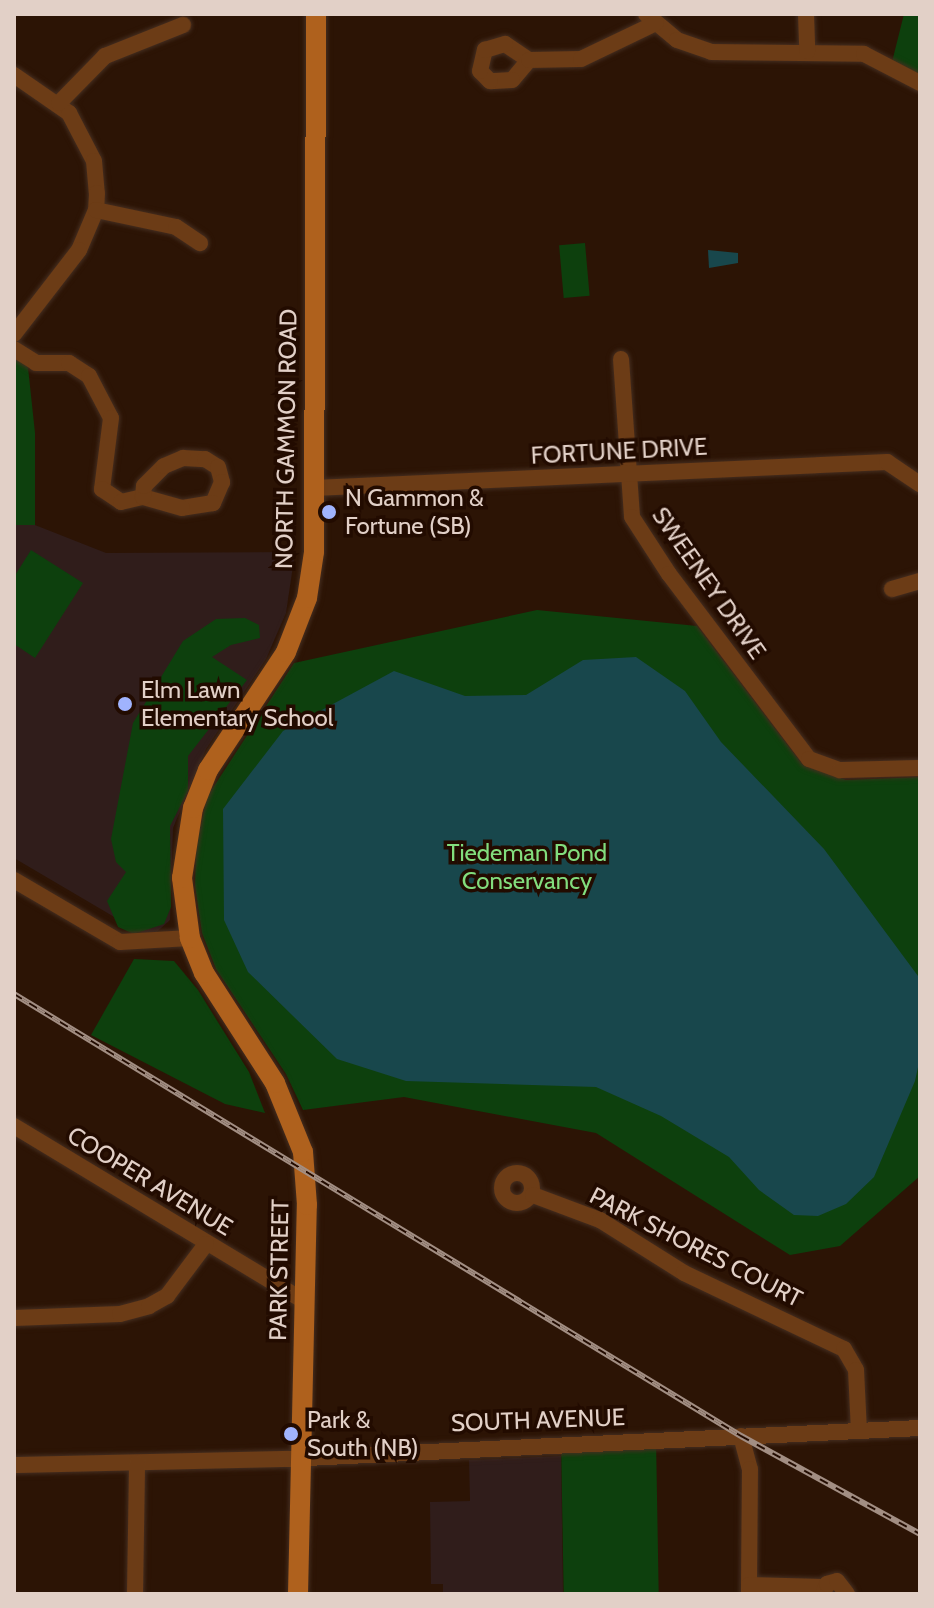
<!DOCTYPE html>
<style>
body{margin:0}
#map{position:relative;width:934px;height:1608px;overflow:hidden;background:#2c1405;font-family:Cabin,sans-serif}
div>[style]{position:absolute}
.education>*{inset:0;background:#301d1b}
.green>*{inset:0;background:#0d400d;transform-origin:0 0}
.water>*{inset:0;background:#18474c}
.roads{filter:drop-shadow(0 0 2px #452e20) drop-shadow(0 0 2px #452e20)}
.minor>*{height:16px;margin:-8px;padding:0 8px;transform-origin:8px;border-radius:8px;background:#6c3c16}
.minor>.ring{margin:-8px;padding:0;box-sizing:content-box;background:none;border:16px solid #6c3c16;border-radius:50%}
.major>*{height:20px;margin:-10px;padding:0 10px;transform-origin:10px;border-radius:10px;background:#af611d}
.rail>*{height:6px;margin-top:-3px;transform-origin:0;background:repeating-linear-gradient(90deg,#220b00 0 9px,#a28e83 0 18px);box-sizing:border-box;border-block:2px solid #a28e83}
.dots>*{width:22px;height:22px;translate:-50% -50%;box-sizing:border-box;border:4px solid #220b00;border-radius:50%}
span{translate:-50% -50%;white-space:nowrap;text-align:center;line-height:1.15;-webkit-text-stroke:7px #220b00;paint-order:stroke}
.street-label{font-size:24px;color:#e2d0c7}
.poi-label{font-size:24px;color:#e2d0c7}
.left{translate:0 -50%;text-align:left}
.park-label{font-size:24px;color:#82dd7d}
.frame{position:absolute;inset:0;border:16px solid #e2d0c7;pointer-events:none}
</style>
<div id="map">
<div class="education">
<div style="clip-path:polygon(14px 525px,35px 525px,106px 553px,295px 552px,286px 613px,266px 659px,206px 749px,173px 828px,170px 920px,150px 938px,14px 858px)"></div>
<div style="clip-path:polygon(561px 1456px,563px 1594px,443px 1594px,443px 1584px,431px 1584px,430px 1502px,470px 1501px,469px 1460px)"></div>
</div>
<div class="green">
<div style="clip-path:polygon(904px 14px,920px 14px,920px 83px,891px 66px)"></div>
<div style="left:585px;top:243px;width:53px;height:26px;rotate:85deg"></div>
<div style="clip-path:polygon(14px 349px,27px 358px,35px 433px,35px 525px,14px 525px)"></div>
<div style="clip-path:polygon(31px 550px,83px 583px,35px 658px,14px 644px,14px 577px)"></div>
<div style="clip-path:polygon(537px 610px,697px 626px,802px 764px,846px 780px,920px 777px,920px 1176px,840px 1246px,790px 1255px,596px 1133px,404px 1097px,303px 1110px,286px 1074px,216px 969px,202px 933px,195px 886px,196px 847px,207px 797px,294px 663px)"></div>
<div style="clip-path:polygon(245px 618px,259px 625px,260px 638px,231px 645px,212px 657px,247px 680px,188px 756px,188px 791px,170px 826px,171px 907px,164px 924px,134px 934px,118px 927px,107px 901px,126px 872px,116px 862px,111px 839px,133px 723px,183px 641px,216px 619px)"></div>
<div style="clip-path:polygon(134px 959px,174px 961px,198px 990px,249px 1072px,265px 1113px,225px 1104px,91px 1035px)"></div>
<div style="left:656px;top:1439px;width:155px;height:95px;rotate:89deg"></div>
</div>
<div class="water">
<div style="clip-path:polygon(708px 250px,738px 253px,738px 263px,709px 268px)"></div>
<div style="clip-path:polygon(636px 657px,685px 691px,721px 742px,824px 849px,918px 976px,920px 1058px,915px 1081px,874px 1177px,846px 1204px,818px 1216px,794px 1215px,759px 1190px,729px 1157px,661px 1116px,596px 1087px,406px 1081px,337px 1059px,248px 972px,224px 920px,223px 809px,283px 731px,394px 671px,465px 696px,526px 695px,583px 660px)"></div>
</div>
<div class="roads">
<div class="minor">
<div style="left:646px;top:14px;width:40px;rotate:40deg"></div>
<div style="left:677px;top:40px;width:36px;rotate:19deg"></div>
<div style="left:711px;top:52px;width:153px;rotate:0.7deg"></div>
<div style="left:864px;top:54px;width:63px;rotate:27.4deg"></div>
<div style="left:806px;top:14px;width:37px;rotate:88deg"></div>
<div style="left:505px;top:44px;width:29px;rotate:34deg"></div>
<div style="left:529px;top:60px;width:26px;rotate:130deg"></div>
<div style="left:512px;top:80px;width:22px;rotate:177deg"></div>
<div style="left:490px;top:81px;width:14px;rotate:-135deg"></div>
<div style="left:480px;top:71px;width:22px;rotate:-77deg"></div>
<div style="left:485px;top:50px;width:21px;rotate:-17deg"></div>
<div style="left:529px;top:60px;width:52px;rotate:-1.1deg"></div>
<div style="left:581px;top:59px;width:83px;rotate:-25.6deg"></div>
<div style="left:14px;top:75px;width:67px;rotate:34.6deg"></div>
<div style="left:69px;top:113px;width:54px;rotate:62.5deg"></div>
<div style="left:94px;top:161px;width:32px;rotate:85deg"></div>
<div style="left:97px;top:193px;width:17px;rotate:93deg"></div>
<div style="left:96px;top:210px;width:43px;rotate:113deg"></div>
<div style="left:79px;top:250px;width:106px;rotate:127.7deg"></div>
<div style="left:59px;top:103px;width:66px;rotate:-45.6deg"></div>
<div style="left:105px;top:56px;width:84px;rotate:-21.7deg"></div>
<div style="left:96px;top:210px;width:82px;rotate:12deg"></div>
<div style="left:176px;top:227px;width:29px;rotate:34deg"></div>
<div style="left:14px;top:349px;width:26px;rotate:32deg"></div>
<div style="left:36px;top:363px;width:33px"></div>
<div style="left:69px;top:363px;width:24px;rotate:33deg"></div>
<div style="left:89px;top:376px;width:47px;rotate:62.4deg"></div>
<div style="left:111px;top:418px;width:72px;rotate:97.2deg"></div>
<div style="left:102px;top:489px;width:23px;rotate:34deg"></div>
<div style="left:121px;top:502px;width:23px;rotate:-13deg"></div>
<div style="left:621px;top:359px;width:158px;rotate:86deg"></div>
<div style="left:632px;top:517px;width:68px;rotate:57deg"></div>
<div style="left:669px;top:574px;width:232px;rotate:52.9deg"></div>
<div style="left:809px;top:759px;width:33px;rotate:20deg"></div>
<div style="left:840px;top:770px;width:80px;rotate:-1.4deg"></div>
<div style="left:183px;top:458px;width:22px;rotate:3deg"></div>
<div style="left:205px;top:459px;width:15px;rotate:32deg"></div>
<div style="left:218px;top:467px;width:16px;rotate:75deg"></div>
<div style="left:222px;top:482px;width:23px;rotate:113deg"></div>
<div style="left:213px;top:503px;width:31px;rotate:171deg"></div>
<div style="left:182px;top:508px;width:41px;rotate:-164.2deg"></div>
<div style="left:143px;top:497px;width:11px;rotate:-85deg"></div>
<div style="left:144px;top:486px;width:28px;rotate:-45deg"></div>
<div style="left:164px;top:466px;width:21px;rotate:-23deg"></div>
<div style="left:314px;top:488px;width:574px;rotate:-2.6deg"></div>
<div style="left:887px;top:462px;width:40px;rotate:34deg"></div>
<div style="left:892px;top:589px;width:29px;rotate:-16deg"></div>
<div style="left:14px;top:880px;width:123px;rotate:30.3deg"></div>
<div style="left:120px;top:942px;width:70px;rotate:-3.3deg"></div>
<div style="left:14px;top:1126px;width:339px;rotate:31.1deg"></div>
<div class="ring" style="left:502px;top:1173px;width:14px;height:14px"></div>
<div style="left:533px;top:1195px;width:72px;rotate:20.5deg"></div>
<div style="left:600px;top:1220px;width:99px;rotate:32.2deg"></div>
<div style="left:684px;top:1273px;width:177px;rotate:25.4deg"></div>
<div style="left:844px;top:1349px;width:24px;rotate:60deg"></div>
<div style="left:856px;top:1370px;width:61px;rotate:87.2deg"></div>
<div style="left:14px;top:1318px;width:106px;rotate:-2.2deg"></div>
<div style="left:120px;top:1314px;width:30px;rotate:-15deg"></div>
<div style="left:149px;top:1306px;width:21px;rotate:-29deg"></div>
<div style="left:167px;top:1296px;width:65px;rotate:-53.1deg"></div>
<div style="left:741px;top:1436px;width:34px;rotate:75deg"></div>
<div style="left:750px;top:1469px;width:125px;rotate:90.5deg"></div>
<div style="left:14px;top:1465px;width:272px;rotate:-1.3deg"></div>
<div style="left:286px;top:1459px;width:635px;rotate:-2.8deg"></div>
<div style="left:749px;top:1585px;width:75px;rotate:1.5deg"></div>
<div style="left:135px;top:1594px;width:131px;rotate:-89.1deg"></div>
<div style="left:823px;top:1594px;width:11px;rotate:-68deg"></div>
<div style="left:827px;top:1584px;width:10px;rotate:-17deg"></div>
<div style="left:837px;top:1581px;width:16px;rotate:52deg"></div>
</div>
<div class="major">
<div style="left:298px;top:1594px;width:389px;rotate:-88.7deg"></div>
<div style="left:307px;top:1205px;width:53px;rotate:-94.3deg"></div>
<div style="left:303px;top:1152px;width:74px;rotate:-112.1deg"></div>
<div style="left:275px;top:1083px;width:131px;rotate:-122.8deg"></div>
<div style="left:204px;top:973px;width:38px;rotate:-112deg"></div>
<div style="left:190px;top:938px;width:61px;rotate:-97.6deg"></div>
<div style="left:182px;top:878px;width:71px;rotate:-81.1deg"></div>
<div style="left:193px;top:808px;width:41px;rotate:-68.5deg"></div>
<div style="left:208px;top:770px;width:141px;rotate:-56.5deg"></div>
<div style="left:286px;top:652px;width:58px;rotate:-68.7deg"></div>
<div style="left:307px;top:598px;width:47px;rotate:-81.3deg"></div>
<div style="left:314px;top:552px;width:538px;rotate:-89.79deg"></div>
</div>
</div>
<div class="rail">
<div style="left:14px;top:994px;width:851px;rotate:31.3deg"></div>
<div style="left:741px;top:1436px;width:204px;rotate:28.7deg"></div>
</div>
<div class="dots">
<div style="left:329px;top:512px;background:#a0b3fd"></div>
<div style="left:125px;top:704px;background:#a0b3fd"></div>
<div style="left:291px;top:1434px;background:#a0b3fd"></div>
</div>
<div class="street-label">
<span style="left:286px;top:439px;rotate:-89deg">NORTH GAMMON ROAD</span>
<span style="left:619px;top:451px;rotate:-3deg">FORTUNE DRIVE</span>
<span style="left:709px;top:583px;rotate:55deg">SWEENEY DRIVE</span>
<span style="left:150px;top:1181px;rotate:31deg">COOPER AVENUE</span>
<span style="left:696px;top:1247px;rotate:27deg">PARK SHORES COURT</span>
<span style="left:279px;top:1270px;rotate:-89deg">PARK STREET</span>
<span style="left:538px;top:1420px;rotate:-2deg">SOUTH AVENUE</span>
</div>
<div class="poi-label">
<span class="left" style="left:345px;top:512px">N Gammon &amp;<br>Fortune (SB)</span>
<span class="left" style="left:141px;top:704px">Elm Lawn<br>Elementary School</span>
<span class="left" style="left:307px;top:1434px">Park &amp;<br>South (NB)</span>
</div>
<div class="park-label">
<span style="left:527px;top:867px">Tiedeman Pond<br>Conservancy</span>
</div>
<div class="frame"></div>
</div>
